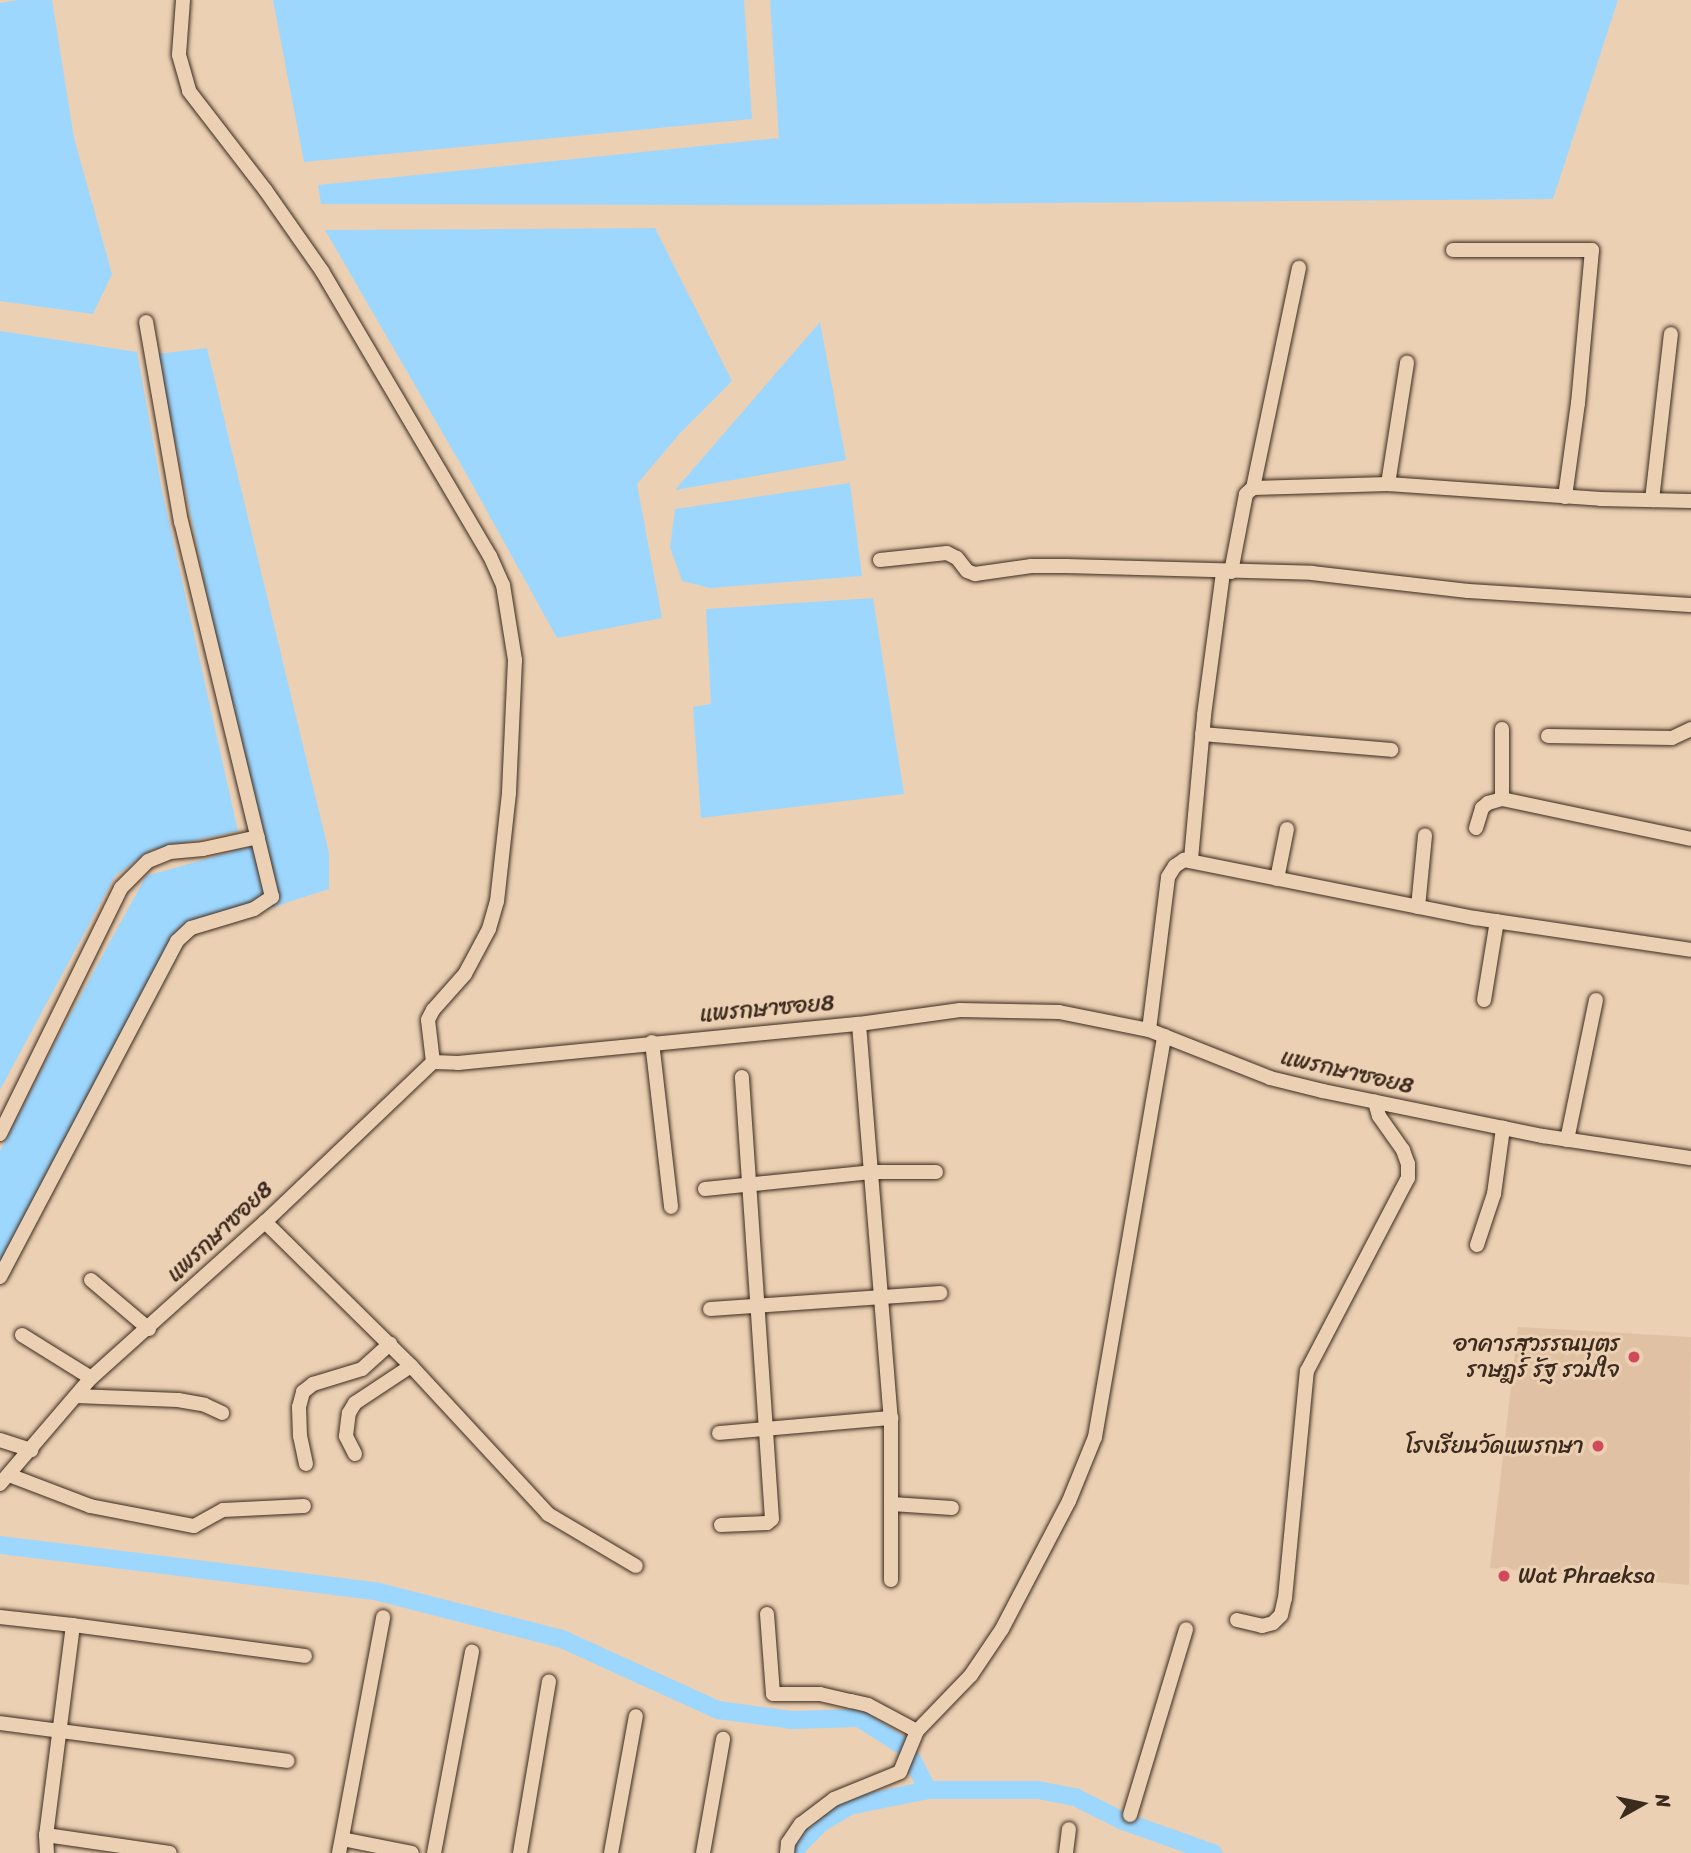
<!DOCTYPE html>
<meta charset="utf-8">
<style>
body{margin:0}
#map{position:relative;width:1691px;height:1853px;overflow:hidden;background:#ecd0b3;font-family:Sriracha,"Playpen Sans Thai",sans-serif}
div>[style]{position:absolute}
.built>*{inset:0;background:#e0c1a4}
.water>*{inset:0;background:#9ed7fe}
.canal>*{height:18px;margin:-9px;padding:0 9px;transform-origin:9px;border-radius:9px;background:#9ed7fe}
.roads{filter:drop-shadow(0 0 2px #3b2a1e) drop-shadow(0 0 2px #3b2a1e)}
.street>*{height:14px;margin:-7px;padding:0 7px;transform-origin:7px;border-radius:7px;background:#ecd0b3}
.dots>*{width:19px;height:19px;translate:-50% -50%;box-sizing:border-box;border:4px solid #ecd0b3;border-radius:50%}
span{translate:-50% -50%;white-space:nowrap;text-align:center;line-height:1.15;-webkit-text-stroke:6px #ecd0b3;paint-order:stroke}
.street-label{font-size:23px;color:#3b2a1e}
.poi-label{font-size:23px;color:#3b2a1e}
.right{translate:-100% -50%;text-align:right}
.left{translate:0 -50%;text-align:left}
.north{position:absolute;left:1607px;top:1769px;width:70px;height:70px;-webkit-text-stroke:5px #ecd0b3;paint-order:stroke;rotate:81deg;font-size:19px;font-weight:700;line-height:28px;text-align:center;color:#3b2a1e}
.north::after{content:'';display:block;margin:auto;width:24px;height:32px;background:#3b2a1e;clip-path:polygon(50% 0,100% 100%,50% 72%,0 100%)}
</style>
<div id="map">
<div class="built">
<div style="clip-path:polygon(1518px 1327px,1691px 1337px,1689px 1585px,1490px 1568px)"></div>
</div>
<div class="water">
<div style="clip-path:polygon(19px 0,52px 0,74px 138px,112px 274px,93px 314px,0 301px,0 3px)"></div>
<div style="clip-path:polygon(273px 0,744px 0,752px 119px,304px 162px)"></div>
<div style="clip-path:polygon(770px 0,1618px 0,1553px 199px,811px 205px,321px 204px,318px 185px,779px 138px)"></div>
<div style="clip-path:polygon(655px 228px,732px 381px,682px 431px,637px 484px,662px 618px,557px 638px,467px 475px,325px 230px)"></div>
<div style="clip-path:polygon(820px 322px,846px 460px,675px 490px)"></div>
<div style="clip-path:polygon(0 331px,137px 352px,162px 491px,238px 831px,151px 850px,115px 876px,0 1090px)"></div>
<div style="clip-path:polygon(207px 348px,329px 853px,329px 889px,186px 935px,0 1279px,0 1151px,58px 1037px,146px 876px,259px 844px,157px 354px)"></div>
<div style="clip-path:polygon(850px 483px,862px 576px,710px 588px,682px 581px,670px 547px,675px 509px)"></div>
<div style="clip-path:polygon(873px 598px,904px 794px,701px 818px,693px 707px,711px 704px,706px 609px)"></div>
</div>
<div class="canal">
<div style="left:0;top:1545px;width:378px;rotate:7deg"></div>
<div style="left:375px;top:1591px;width:193px;rotate:14.4deg"></div>
<div style="left:562px;top:1639px;width:171px;rotate:24.5deg"></div>
<div style="left:718px;top:1710px;width:75px;rotate:7.7deg"></div>
<div style="left:792px;top:1720px;width:67px;rotate:-1.7deg"></div>
<div style="left:859px;top:1718px;width:56px;rotate:32.6deg"></div>
<div style="left:906px;top:1748px;width:47px;rotate:62.4deg"></div>
<div style="left:797px;top:1853px;width:6px;rotate:-90deg"></div>
<div style="left:797px;top:1847px;width:34px;rotate:-45deg"></div>
<div style="left:821px;top:1823px;width:33px;rotate:-31deg"></div>
<div style="left:849px;top:1806px;width:81px;rotate:-11.4deg"></div>
<div style="left:928px;top:1790px;width:110px"></div>
<div style="left:1038px;top:1790px;width:38px;rotate:11deg"></div>
<div style="left:1075px;top:1797px;width:54px;rotate:26.6deg"></div>
<div style="left:1123px;top:1821px;width:96px;rotate:19.6deg"></div>
</div>
<div class="roads">
<div class="street">
<div style="left:183px;top:0;width:55px;rotate:94.2deg"></div>
<div style="left:179px;top:55px;width:37px;rotate:74deg"></div>
<div style="left:189px;top:91px;width:126px;rotate:52.4deg"></div>
<div style="left:266px;top:191px;width:98px;rotate:55deg"></div>
<div style="left:322px;top:271px;width:331px;rotate:59.5deg"></div>
<div style="left:490px;top:556px;width:32px;rotate:66deg"></div>
<div style="left:503px;top:585px;width:76px;rotate:80.9deg"></div>
<div style="left:515px;top:660px;width:133px;rotate:92.6deg"></div>
<div style="left:509px;top:793px;width:109px;rotate:96.3deg"></div>
<div style="left:497px;top:901px;width:29px;rotate:106deg"></div>
<div style="left:489px;top:929px;width:51px;rotate:118.1deg"></div>
<div style="left:465px;top:974px;width:48px;rotate:131.6deg"></div>
<div style="left:433px;top:1010px;width:11px;rotate:117deg"></div>
<div style="left:428px;top:1020px;width:42px;rotate:83.2deg"></div>
<div style="left:1453px;top:250px;width:139px"></div>
<div style="left:1592px;top:250px;width:154px;rotate:95.2deg"></div>
<div style="left:1578px;top:403px;width:95px;rotate:97.9deg"></div>
<div style="left:1388px;top:484px;width:123px;rotate:-81.1deg"></div>
<div style="left:1253px;top:488px;width:225px;rotate:-78.2deg"></div>
<div style="left:1652px;top:500px;width:167px;rotate:-83.5deg"></div>
<div style="left:880px;top:560px;width:67px;rotate:-6deg"></div>
<div style="left:947px;top:553px;width:11px;rotate:27deg"></div>
<div style="left:957px;top:558px;width:16px;rotate:52deg"></div>
<div style="left:967px;top:571px;width:9px;rotate:21deg"></div>
<div style="left:975px;top:574px;width:57px;rotate:-8.1deg"></div>
<div style="left:1031px;top:566px;width:35px"></div>
<div style="left:1066px;top:566px;width:246px;rotate:1.6deg"></div>
<div style="left:1312px;top:573px;width:157px;rotate:6.6deg"></div>
<div style="left:1468px;top:591px;width:223px;rotate:3.6deg"></div>
<div style="left:1231px;top:572px;width:79px;rotate:-79.1deg"></div>
<div style="left:1246px;top:494px;width:9px;rotate:-41deg"></div>
<div style="left:1253px;top:488px;width:135px;rotate:-1.7deg"></div>
<div style="left:1388px;top:484px;width:213px;rotate:4deg"></div>
<div style="left:1600px;top:499px;width:91px;rotate:1.3deg"></div>
<div style="left:1502px;top:729px;width:70px;rotate:90deg"></div>
<div style="left:1502px;top:799px;width:193px;rotate:11.9deg"></div>
<div style="left:1202px;top:734px;width:190px;rotate:4.8deg"></div>
<div style="left:1548px;top:736px;width:124px;rotate:0.9deg"></div>
<div style="left:1672px;top:738px;width:21px;rotate:-25deg"></div>
<div style="left:1476px;top:828px;width:21px;rotate:-73deg"></div>
<div style="left:1482px;top:808px;width:8px;rotate:-40deg"></div>
<div style="left:1488px;top:803px;width:15px;rotate:-16deg"></div>
<div style="left:1191px;top:859px;width:145px;rotate:-84.8deg"></div>
<div style="left:1204px;top:715px;width:144px;rotate:-82.4deg"></div>
<div style="left:1277px;top:879px;width:51px;rotate:-78.7deg"></div>
<div style="left:1418px;top:907px;width:72px;rotate:-84.4deg"></div>
<div style="left:1484px;top:1000px;width:80px;rotate:-80.7deg"></div>
<div style="left:859px;top:1024px;width:395px;rotate:85.4deg"></div>
<div style="left:891px;top:1418px;width:162px;rotate:90deg"></div>
<div style="left:1149px;top:1030px;width:154px;rotate:-82.9deg"></div>
<div style="left:1168px;top:877px;width:13px;rotate:-58deg"></div>
<div style="left:1175px;top:866px;width:11px;rotate:-34deg"></div>
<div style="left:1184px;top:860px;width:297px;rotate:11.3deg"></div>
<div style="left:1475px;top:918px;width:218px;rotate:8.4deg"></div>
<div style="left:652px;top:1042px;width:166px;rotate:83.4deg"></div>
<div style="left:0;top:1134px;width:274px;rotate:-63.8deg"></div>
<div style="left:121px;top:888px;width:38px;rotate:-45deg"></div>
<div style="left:148px;top:861px;width:24px;rotate:-22deg"></div>
<div style="left:170px;top:852px;width:33px;rotate:-5deg"></div>
<div style="left:203px;top:849px;width:56px;rotate:-12.3deg"></div>
<div style="left:1567px;top:1140px;width:143px;rotate:-78.3deg"></div>
<div style="left:705px;top:1189px;width:167px;rotate:-5.8deg"></div>
<div style="left:871px;top:1172px;width:65px"></div>
<div style="left:265px;top:1222px;width:205px;rotate:44.6deg"></div>
<div style="left:411px;top:1366px;width:202px;rotate:47.2deg"></div>
<div style="left:548px;top:1514px;width:102px;rotate:30.6deg"></div>
<div style="left:1477px;top:1245px;width:54px;rotate:-71.6deg"></div>
<div style="left:1494px;top:1194px;width:67px;rotate:-82.2deg"></div>
<div style="left:0;top:1277px;width:380px;rotate:-62.2deg"></div>
<div style="left:177px;top:941px;width:19px;rotate:-43deg"></div>
<div style="left:191px;top:928px;width:66px;rotate:-16.8deg"></div>
<div style="left:254px;top:909px;width:22px;rotate:-34deg"></div>
<div style="left:272px;top:897px;width:386px;rotate:-103.6deg"></div>
<div style="left:181px;top:522px;width:203px;rotate:-99.9deg"></div>
<div style="left:91px;top:1280px;width:76px;rotate:40.2deg"></div>
<div style="left:710px;top:1309px;width:231px;rotate:-4deg"></div>
<div style="left:22px;top:1335px;width:81px;rotate:31.9deg"></div>
<div style="left:76px;top:1396px;width:102px;rotate:2.2deg"></div>
<div style="left:178px;top:1400px;width:27px;rotate:10deg"></div>
<div style="left:205px;top:1405px;width:19px;rotate:25deg"></div>
<div style="left:719px;top:1433px;width:173px;rotate:-5deg"></div>
<div style="left:0;top:1440px;width:33px;rotate:18deg"></div>
<div style="left:355px;top:1454px;width:20px;rotate:-117deg"></div>
<div style="left:346px;top:1436px;width:23px;rotate:-83deg"></div>
<div style="left:349px;top:1413px;width:12px;rotate:-59deg"></div>
<div style="left:355px;top:1403px;width:67px;rotate:-33.5deg"></div>
<div style="left:306px;top:1464px;width:29px;rotate:-102deg"></div>
<div style="left:300px;top:1436px;width:29px;rotate:-92deg"></div>
<div style="left:299px;top:1407px;width:16px;rotate:-75deg"></div>
<div style="left:303px;top:1392px;width:13px;rotate:-39deg"></div>
<div style="left:313px;top:1384px;width:51px;rotate:-17deg"></div>
<div style="left:362px;top:1369px;width:38px;rotate:-42deg"></div>
<div style="left:9px;top:1475px;width:87px;rotate:20.9deg"></div>
<div style="left:90px;top:1506px;width:106px;rotate:10.9deg"></div>
<div style="left:194px;top:1526px;width:33px;rotate:-29deg"></div>
<div style="left:223px;top:1510px;width:81px;rotate:-2.8deg"></div>
<div style="left:0;top:1484px;width:140px;rotate:-49.4deg"></div>
<div style="left:91px;top:1378px;width:234px;rotate:-41.9deg"></div>
<div style="left:265px;top:1222px;width:232px;rotate:-43.6deg"></div>
<div style="left:433px;top:1062px;width:25px;rotate:2deg"></div>
<div style="left:458px;top:1063px;width:403px;rotate:-5.6deg"></div>
<div style="left:859px;top:1024px;width:102px;rotate:-7.9deg"></div>
<div style="left:960px;top:1010px;width:99px;rotate:1.2deg"></div>
<div style="left:1059px;top:1012px;width:92px;rotate:11.3deg"></div>
<div style="left:1149px;top:1030px;width:130px;rotate:21.6deg"></div>
<div style="left:1270px;top:1078px;width:55px;rotate:13.8deg"></div>
<div style="left:1323px;top:1091px;width:225px;rotate:11.6deg"></div>
<div style="left:1543px;top:1136px;width:150px;rotate:8.5deg"></div>
<div style="left:892px;top:1504px;width:60px;rotate:3.8deg"></div>
<div style="left:721px;top:1525px;width:46px;rotate:-2.5deg"></div>
<div style="left:767px;top:1523px;width:6px;rotate:-39deg"></div>
<div style="left:772px;top:1519px;width:443px;rotate:-93.9deg"></div>
<div style="left:767px;top:1614px;width:80px;rotate:85.7deg"></div>
<div style="left:773px;top:1694px;width:47px"></div>
<div style="left:820px;top:1694px;width:32px;rotate:13deg"></div>
<div style="left:851px;top:1701px;width:17px;rotate:13deg"></div>
<div style="left:868px;top:1705px;width:55px;rotate:28deg"></div>
<div style="left:0;top:1617px;width:73px;rotate:6.3deg"></div>
<div style="left:73px;top:1625px;width:212px;rotate:97.3deg"></div>
<div style="left:46px;top:1835px;width:18px;rotate:87deg"></div>
<div style="left:1237px;top:1620px;width:26px;rotate:13deg"></div>
<div style="left:1262px;top:1626px;width:11px;rotate:-15deg"></div>
<div style="left:1273px;top:1623px;width:11px;rotate:-45deg"></div>
<div style="left:1281px;top:1615px;width:17px;rotate:-77deg"></div>
<div style="left:1285px;top:1598px;width:228px;rotate:-84.5deg"></div>
<div style="left:1307px;top:1371px;width:218px;rotate:-62.4deg"></div>
<div style="left:1408px;top:1178px;width:14px;rotate:-90deg"></div>
<div style="left:1408px;top:1164px;width:15px;rotate:-110deg"></div>
<div style="left:1403px;top:1150px;width:42px;rotate:-125.2deg"></div>
<div style="left:1379px;top:1116px;width:15px;rotate:-106deg"></div>
<div style="left:73px;top:1625px;width:234px;rotate:7.6deg"></div>
<div style="left:0;top:1723px;width:290px;rotate:7.5deg"></div>
<div style="left:1130px;top:1815px;width:194px;rotate:-73.2deg"></div>
<div style="left:46px;top:1835px;width:125px;rotate:8.3deg"></div>
<div style="left:342px;top:1839px;width:71px;rotate:11.3deg"></div>
<div style="left:339px;top:1853px;width:240px;rotate:-79.4deg"></div>
<div style="left:434px;top:1853px;width:205px;rotate:-79.3deg"></div>
<div style="left:520px;top:1853px;width:174px;rotate:-80.4deg"></div>
<div style="left:611px;top:1853px;width:139px;rotate:-79.7deg"></div>
<div style="left:703px;top:1853px;width:116px;rotate:-80deg"></div>
<div style="left:787px;top:1853px;width:10px;rotate:-84deg"></div>
<div style="left:788px;top:1843px;width:23px;rotate:-56deg"></div>
<div style="left:801px;top:1824px;width:41px;rotate:-37.1deg"></div>
<div style="left:834px;top:1799px;width:71px;rotate:-22.2deg"></div>
<div style="left:900px;top:1772px;width:44px;rotate:-67.5deg"></div>
<div style="left:917px;top:1731px;width:78px;rotate:-46deg"></div>
<div style="left:971px;top:1675px;width:55px;rotate:-56deg"></div>
<div style="left:1002px;top:1629px;width:144px;rotate:-62.4deg"></div>
<div style="left:1069px;top:1501px;width:69px;rotate:-67.9deg"></div>
<div style="left:1095px;top:1437px;width:407px;rotate:-80.2deg"></div>
<div style="left:1066px;top:1853px;width:24px;rotate:-83deg"></div>
</div>
</div>
<div class="dots">
<div style="left:1634px;top:1357px;background:#d1495b"></div>
<div style="left:1598px;top:1446px;background:#d1495b"></div>
<div style="left:1504px;top:1576px;background:#d1495b"></div>
</div>
<div class="street-label">
<span style="left:767px;top:1009px;rotate:-5deg">แพรกษาซอย8</span>
<span style="left:1347px;top:1072px;rotate:13deg">แพรกษาซอย8</span>
<span style="left:220px;top:1232px;rotate:-43deg">แพรกษาซอย8</span>
</div>
<div class="poi-label">
<span class="right" style="left:1620px;top:1357px">อาคารสุวรรณบุตร<br>ราษฎร์ รัฐ รวมใจ</span>
<span class="right" style="left:1584px;top:1446px">โรงเรียนวัดแพรกษา</span>
<span class="left" style="left:1518px;top:1576px">Wat Phraeksa</span>
</div>
<div class="north">N</div>
</div>
